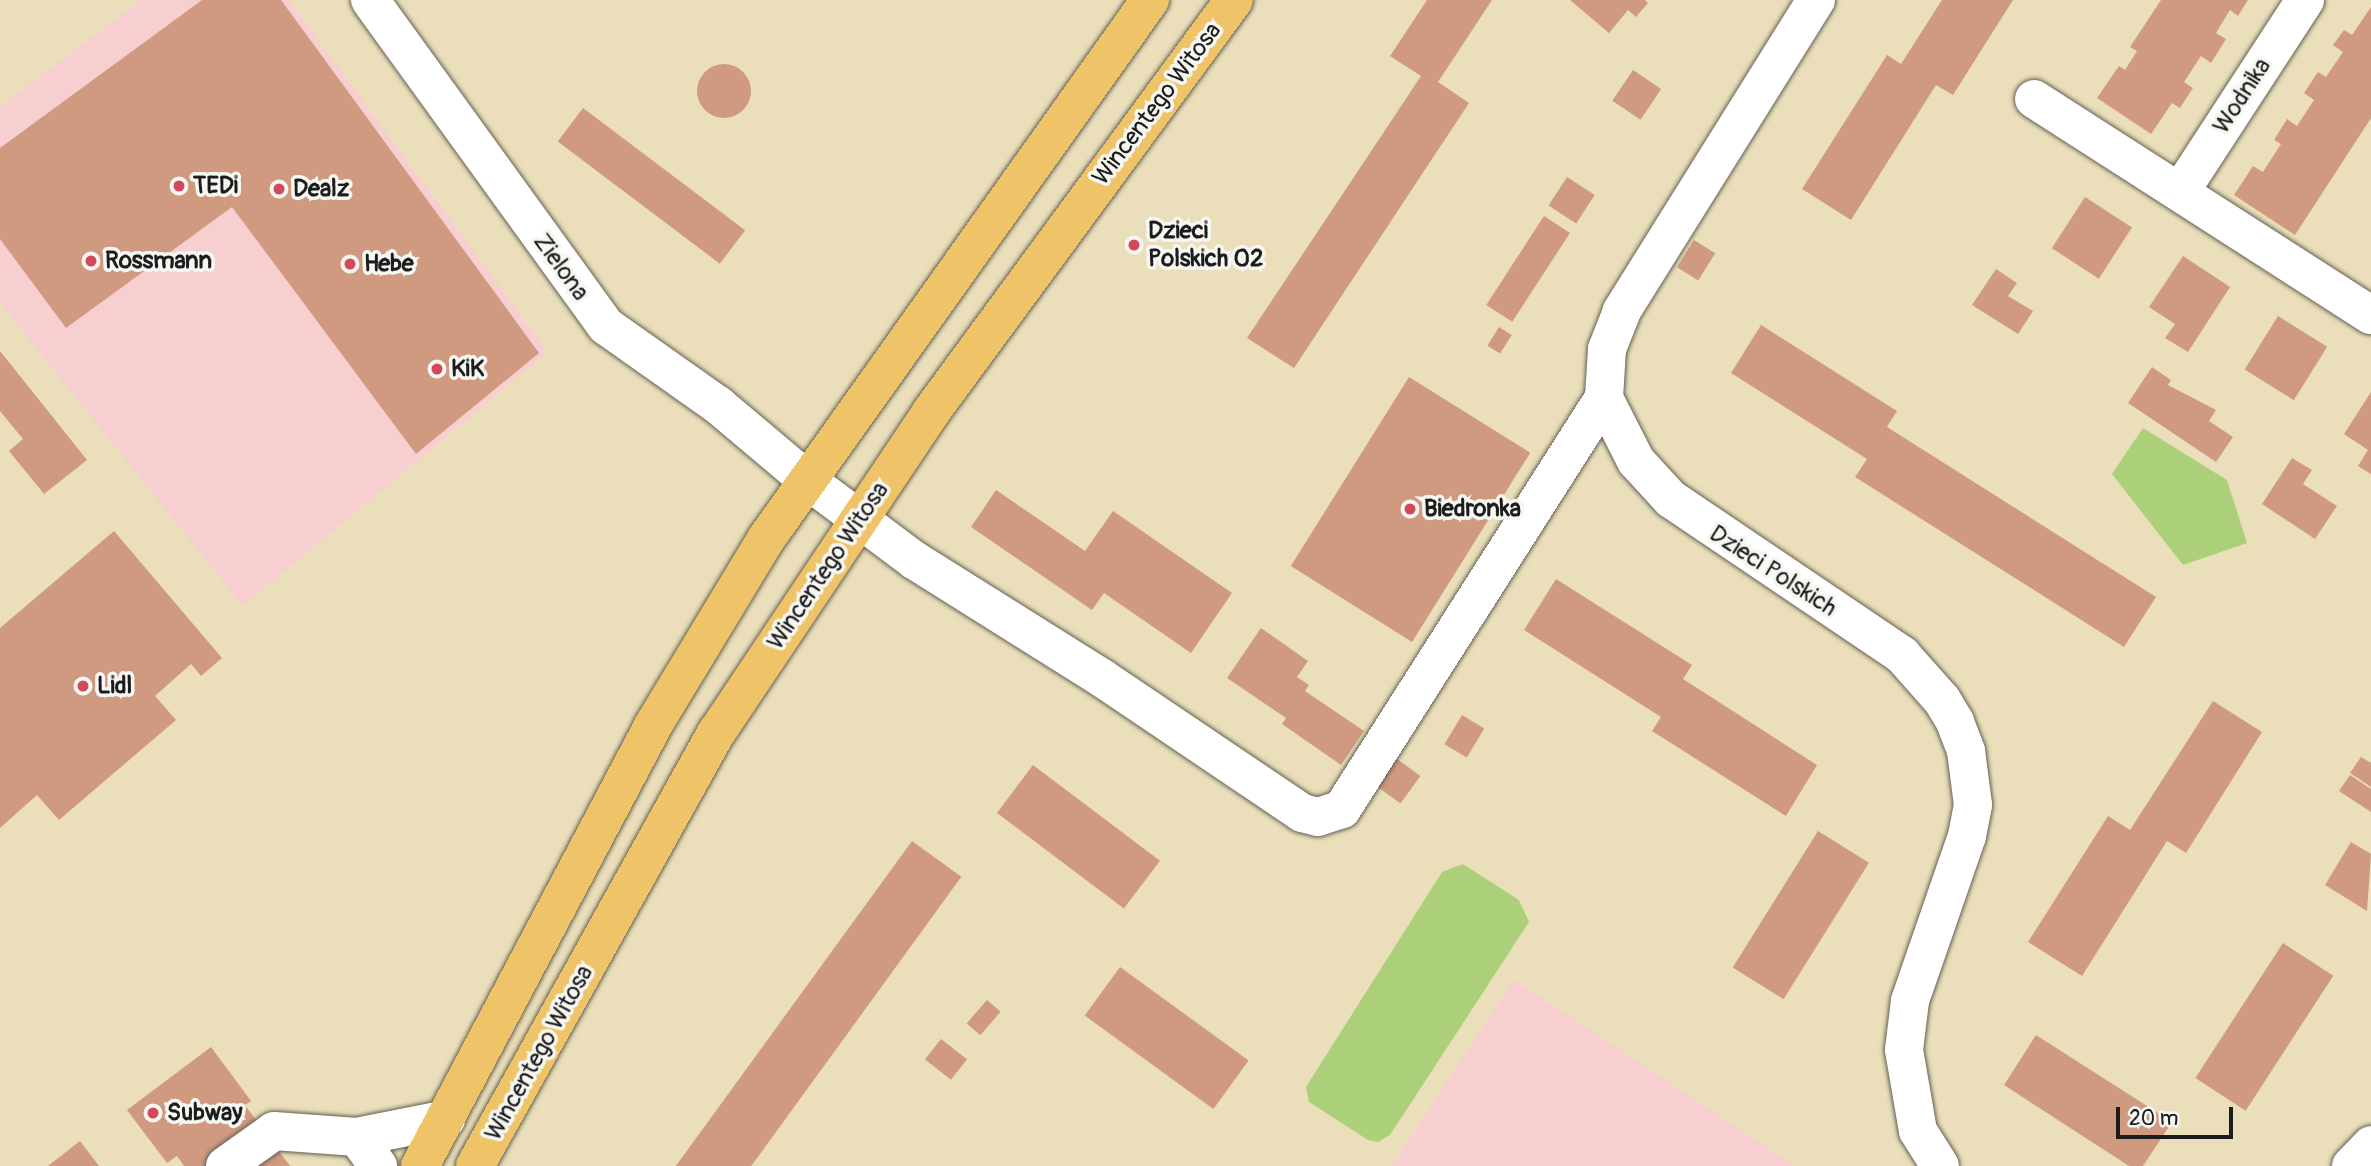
<!DOCTYPE html>
<style>
body{margin:0}
#map{position:relative;width:2371px;height:1166px;overflow:hidden;background:#eadfba;font-family:Pangolin,sans-serif}
div>[style]{position:absolute}
.built>*{inset:0;background:#f7cfd0}
.green>*{inset:0;background:#abd079}
.building>*{inset:0;background:#d09a80;transform-origin:0 0}
.round{border-radius:50%}
.roads{filter:drop-shadow(0 0 2px #646053) drop-shadow(0 0 2px #646053)}
.minor>*{height:38px;margin:-19px;padding:0 19px;transform-origin:19px;border-radius:19px;background:#fff}
.major>*{height:38px;margin:-19px;padding:0 19px;transform-origin:19px;border-radius:19px;background:#efc469}
.dots>*{width:19px;height:19px;translate:-50% -50%;box-sizing:border-box;border:4px solid #f6f6f2;border-radius:50%}
span{translate:-50% -50%;white-space:nowrap;text-align:center;line-height:1.15;-webkit-text-stroke:7px #f6f6f2;paint-order:stroke}
.street-label{font-size:24px;color:#1c1c1c}
.poi-label{font-size:24px;color:#1c1c1c;font-weight:700}
.left{translate:0 -50%;text-align:left}
.scale{position:absolute;left:2116px;top:1107px;width:117px;height:32px;box-sizing:border-box;border:4px solid #1c1c1c;border-top:0;padding-left:9px;font-size:21px;line-height:24px;white-space:nowrap;color:#1c1c1c;-webkit-text-stroke:5px #f6f6f2;paint-order:stroke}
</style>
<div id="map">
<div class="built">
<div style="clip-path:polygon(141px 0,289px 0,548px 352px,243px 606px,0 303px,0 107px)"></div>
<div style="clip-path:polygon(1514px 980px,1796px 1166px,1392px 1166px)"></div>
</div>
<div class="green">
<div style="clip-path:polygon(2143px 428px,2227px 480px,2247px 543px,2183px 565px,2112px 474px)"></div>
<div style="clip-path:polygon(1463px 864px,1519px 900px,1529px 922px,1390px 1135px,1378px 1142px,1368px 1140px,1309px 1102px,1306px 1087px,1442px 872px)"></div>
</div>
<div class="building">
<div style="clip-path:polygon(202px 0,281px 0,539px 353px,416px 454px,232px 207px,66px 328px,0 239px,0 148px)"></div>
<div style="clip-path:polygon(1427px 0,1492px 0,1438px 82px,1469px 103px,1294px 368px,1247px 338px,1421px 76px,1390px 56px)"></div>
<div style="clip-path:polygon(1570px 0,1645px 0,1648px 3px,1636px 17px,1628px 10px,1609px 33px)"></div>
<div style="clip-path:polygon(1942px 0,2013px 0,1953px 95px,1936px 85px,1851px 220px,1802px 189px,1887px 55px,1901px 64px)"></div>
<div style="clip-path:polygon(2161px 0,2248px 0,2238px 16px,2230px 10px,2216px 33px,2226px 39px,2211px 63px,2201px 56px,2184px 82px,2193px 88px,2180px 108px,2172px 103px,2151px 134px,2097px 98px,2119px 66px,2125px 70px,2137px 51px,2130px 47px)"></div>
<div style="clip-path:polygon(2371px 7px,2371px 118px,2295px 235px,2234px 195px,2253px 166px,2263px 172px,2281px 144px,2274px 140px,2287px 119px,2297px 126px,2314px 100px,2304px 93px,2318px 72px,2326px 77px,2343px 52px,2333px 45px,2344px 30px,2352px 35px)"></div>
<div class="round" style="left:697px;top:64px;width:54px;height:54px"></div>
<div style="left:1633px;top:70px;width:34px;height:37px;rotate:34deg"></div>
<div style="left:583px;top:108px;width:203px;height:42px;rotate:37deg"></div>
<div style="left:1567px;top:177px;width:33px;height:34px;rotate:33deg"></div>
<div style="left:2085px;top:197px;width:56px;height:61px;rotate:33deg"></div>
<div style="left:1544px;top:216px;width:31px;height:106px;rotate:33deg"></div>
<div style="left:1694px;top:240px;width:25px;height:32px;rotate:32deg"></div>
<div style="clip-path:polygon(2183px 256px,2230px 287px,2188px 352px,2165px 338px,2175px 324px,2149px 307px)"></div>
<div style="clip-path:polygon(1996px 269px,2017px 283px,2008px 296px,2033px 311px,2018px 334px,1972px 305px)"></div>
<div style="left:2278px;top:316px;width:58px;height:63px;rotate:32deg"></div>
<div style="clip-path:polygon(1761px 325px,1897px 411px,1887px 427px,2156px 597px,2124px 647px,1855px 477px,1867px 459px,1731px 373px)"></div>
<div style="left:1499px;top:327px;width:15px;height:22px;rotate:32deg"></div>
<div style="clip-path:polygon(0 351px,87px 460px,44px 494px,9px 451px,23px 439px,0 411px)"></div>
<div style="clip-path:polygon(2152px 367px,2171px 380px,2168px 385px,2216px 410px,2209px 421px,2233px 437px,2216px 462px,2128px 403px)"></div>
<div style="left:1409px;top:377px;width:143px;height:223px;rotate:32deg"></div>
<div style="clip-path:polygon(2371px 392px,2371px 474px,2358px 466px,2368px 450px,2344px 434px)"></div>
<div style="clip-path:polygon(2292px 458px,2312px 470px,2303px 484px,2337px 506px,2315px 539px,2262px 504px)"></div>
<div style="clip-path:polygon(996px 490px,1085px 551px,1113px 511px,1232px 593px,1191px 653px,1104px 593px,1092px 610px,971px 527px)"></div>
<div style="clip-path:polygon(114px 531px,222px 658px,201px 676px,191px 664px,155px 696px,176px 720px,59px 820px,37px 795px,0 828px,0 628px)"></div>
<div style="clip-path:polygon(1556px 579px,1692px 665px,1683px 679px,1817px 765px,1786px 816px,1652px 731px,1661px 717px,1524px 630px)"></div>
<div style="clip-path:polygon(1261px 628px,1308px 661px,1297px 677px,1309px 685px,1305px 691px,1364px 731px,1341px 765px,1282px 724px,1286px 718px,1227px 678px)"></div>
<div style="clip-path:polygon(2213px 701px,2262px 732px,2186px 853px,2167px 841px,2082px 976px,2028px 942px,2108px 816px,2130px 830px)"></div>
<div style="left:1462px;top:715px;width:26px;height:34px;rotate:31deg"></div>
<div style="clip-path:polygon(2361px 757px,2371px 763px,2371px 787px,2350px 773px)"></div>
<div style="left:1397px;top:759px;width:29px;height:34px;rotate:36deg"></div>
<div style="left:1033px;top:765px;width:159px;height:60px;rotate:37deg"></div>
<div style="clip-path:polygon(2350px 775px,2371px 789px,2371px 812px,2339px 791px)"></div>
<div style="left:1818px;top:831px;width:60px;height:161px;rotate:32deg"></div>
<div style="left:912px;top:841px;width:61px;height:406px;rotate:36deg"></div>
<div style="clip-path:polygon(2351px 842px,2371px 854px,2367px 911px,2325px 885px)"></div>
<div style="left:2283px;top:943px;width:60px;height:161px;rotate:33deg"></div>
<div style="left:1120px;top:967px;width:159px;height:60px;rotate:36deg"></div>
<div style="left:987px;top:1000px;width:18px;height:31px;rotate:41deg"></div>
<div style="clip-path:polygon(2036px 1035px,2172px 1122px,2143px 1166px,2129px 1166px,2004px 1085px)"></div>
<div style="left:941px;top:1039px;width:33px;height:26px;rotate:38deg"></div>
<div style="clip-path:polygon(211px 1047px,251px 1101px,245px 1105px,290px 1166px,184px 1166px,177px 1156px,167px 1163px,127px 1110px)"></div>
<div style="clip-path:polygon(80px 1141px,99px 1166px,48px 1166px)"></div>
</div>
<div class="roads">
<div class="minor">
<div style="left:370px;top:0;width:402px;rotate:54.1deg"></div>
<div style="left:606px;top:326px;width:137px;rotate:35.2deg"></div>
<div style="left:718px;top:405px;width:116px;rotate:40.1deg"></div>
<div style="left:807px;top:480px;width:134px;rotate:36.8deg"></div>
<div style="left:914px;top:560px;width:222px;rotate:32.1deg"></div>
<div style="left:1102px;top:678px;width:241px;rotate:34deg"></div>
<div style="left:1302px;top:813px;width:16px;rotate:14deg"></div>
<div style="left:1318px;top:817px;width:25px;rotate:-18deg"></div>
<div style="left:1342px;top:809px;width:487px;rotate:-57.5deg"></div>
<div style="left:1816px;top:0;width:367px;rotate:122deg"></div>
<div style="left:1622px;top:311px;width:41px;rotate:111.5deg"></div>
<div style="left:1607px;top:349px;width:49px;rotate:93.5deg"></div>
<div style="left:1604px;top:398px;width:71px;rotate:63.1deg"></div>
<div style="left:1636px;top:461px;width:52px;rotate:47.4deg"></div>
<div style="left:1671px;top:499px;width:279px;rotate:34deg"></div>
<div style="left:1902px;top:655px;width:60px;rotate:48.4deg"></div>
<div style="left:1942px;top:700px;width:26px;rotate:59deg"></div>
<div style="left:1955px;top:722px;width:31px;rotate:69deg"></div>
<div style="left:1966px;top:751px;width:54px;rotate:82.6deg"></div>
<div style="left:1973px;top:805px;width:32px;rotate:101deg"></div>
<div style="left:1967px;top:836px;width:175px;rotate:109.1deg"></div>
<div style="left:1910px;top:1001px;width:49px;rotate:97deg"></div>
<div style="left:1904px;top:1050px;width:82px;rotate:80.2deg"></div>
<div style="left:1918px;top:1131px;width:41px;rotate:57.8deg"></div>
<div style="left:2034px;top:99px;width:400px;rotate:32.7deg"></div>
<div style="left:2180px;top:192px;width:229px;rotate:-56.9deg"></div>
<div style="left:357px;top:1137px;width:36px;rotate:54deg"></div>
<div style="left:225px;top:1166px;width:60px;rotate:-35.5deg"></div>
<div style="left:274px;top:1131px;width:83px;rotate:4.1deg"></div>
<div style="left:357px;top:1137px;width:91px;rotate:-11.4deg"></div>
<div style="left:2351px;top:1166px;width:29px;rotate:-46deg"></div>
</div>
<div class="major">
<div style="left:420px;top:1166px;width:500px;rotate:-62.1deg"></div>
<div style="left:654px;top:724px;width:216px;rotate:-58.8deg"></div>
<div style="left:766px;top:539px;width:662px;rotate:-54.53deg"></div>
<div style="left:475px;top:1166px;width:497px;rotate:-60.9deg"></div>
<div style="left:717px;top:732px;width:385px;rotate:-56.2deg"></div>
<div style="left:931px;top:412px;width:511px;rotate:-53.67deg"></div>
</div>
</div>
<div class="dots">
<div style="left:179px;top:186px;background:#d1495b"></div>
<div style="left:279px;top:189px;background:#d1495b"></div>
<div style="left:1134px;top:245px;background:#d1495b"></div>
<div style="left:91px;top:261px;background:#d1495b"></div>
<div style="left:350px;top:264px;background:#d1495b"></div>
<div style="left:437px;top:369px;background:#d1495b"></div>
<div style="left:1410px;top:509px;background:#d1495b"></div>
<div style="left:83px;top:686px;background:#d1495b"></div>
<div style="left:153px;top:1113px;background:#d1495b"></div>
</div>
<div class="street-label">
<span style="left:2242px;top:96px;rotate:-57deg">Wodnika</span>
<span style="left:1157px;top:104px;rotate:-53deg">Wincentego Witosa</span>
<span style="left:561px;top:267px;rotate:54deg">Zielona</span>
<span style="left:828px;top:566px;rotate:-56deg">Wincentego Witosa</span>
<span style="left:1773px;top:571px;rotate:33deg">Dzieci Polskich</span>
<span style="left:539px;top:1053px;rotate:-61deg">Wincentego Witosa</span>
</div>
<div class="poi-label">
<span class="left" style="left:193px;top:186px">TEDi</span>
<span class="left" style="left:293px;top:189px">Dealz</span>
<span class="left" style="left:1148px;top:245px">Dzieci<br>Polskich 02</span>
<span class="left" style="left:105px;top:261px">Rossmann</span>
<span class="left" style="left:364px;top:264px">Hebe</span>
<span class="left" style="left:451px;top:369px">KiK</span>
<span class="left" style="left:1424px;top:509px">Biedronka</span>
<span class="left" style="left:97px;top:686px">Lidl</span>
<span class="left" style="left:167px;top:1113px">Subway</span>
</div>
<div class="scale">20 m</div>
</div>
